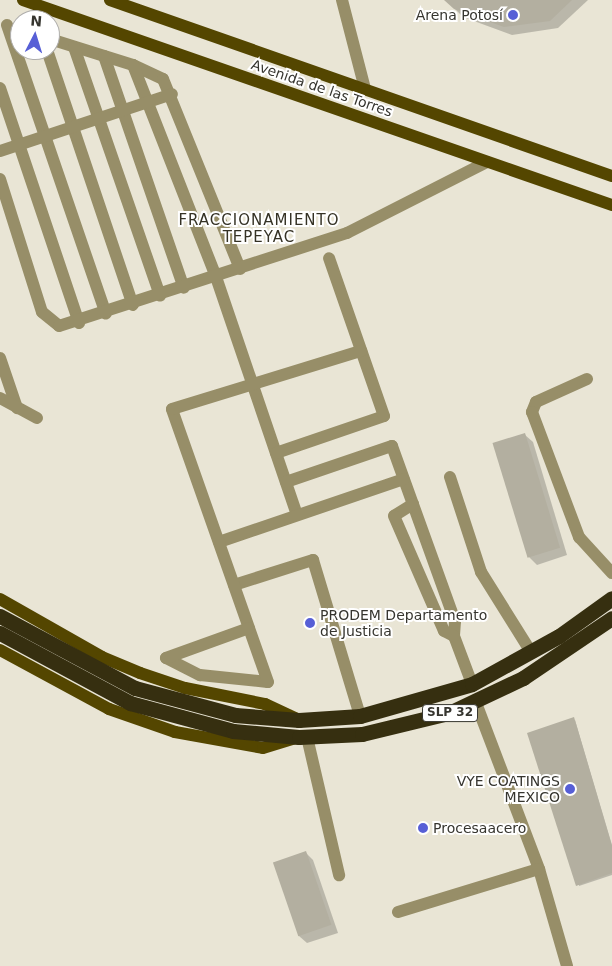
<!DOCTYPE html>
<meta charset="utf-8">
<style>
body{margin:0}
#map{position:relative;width:612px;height:966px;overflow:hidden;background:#e9e5d5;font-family:"DejaVu Sans",sans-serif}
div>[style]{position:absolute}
.shadow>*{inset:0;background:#0003}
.building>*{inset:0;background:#b3afa0;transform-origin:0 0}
.minor>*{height:12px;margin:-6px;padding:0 6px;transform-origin:6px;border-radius:6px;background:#978e68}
.major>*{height:12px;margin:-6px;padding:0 6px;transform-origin:6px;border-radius:6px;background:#544600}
.highway>*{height:15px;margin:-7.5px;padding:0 7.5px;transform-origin:7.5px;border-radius:7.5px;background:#362f10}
.dots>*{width:14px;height:14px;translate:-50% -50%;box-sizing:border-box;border:2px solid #fff;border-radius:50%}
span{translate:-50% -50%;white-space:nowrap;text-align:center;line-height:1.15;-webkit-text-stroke:4px #fff;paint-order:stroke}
.shield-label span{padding:1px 4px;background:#fff;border:1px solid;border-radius:4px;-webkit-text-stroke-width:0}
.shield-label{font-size:12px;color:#36352f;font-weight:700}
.poi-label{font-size:14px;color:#36352f}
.right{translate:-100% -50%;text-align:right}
.left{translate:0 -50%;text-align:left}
.street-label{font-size:14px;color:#36352f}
.neighbourhood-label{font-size:15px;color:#353225;letter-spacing:1px}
.north{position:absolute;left:10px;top:10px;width:50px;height:50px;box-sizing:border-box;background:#fff;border:1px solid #afaeac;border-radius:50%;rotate:5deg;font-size:14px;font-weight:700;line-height:20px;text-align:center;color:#36352f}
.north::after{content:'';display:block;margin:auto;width:18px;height:22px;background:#575fd6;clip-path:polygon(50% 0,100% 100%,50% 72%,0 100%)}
</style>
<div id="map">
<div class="shadow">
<div style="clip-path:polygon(446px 0,588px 0,558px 28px,512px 35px,463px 17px)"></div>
<div style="clip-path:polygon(525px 435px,533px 442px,567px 555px,537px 565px,529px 557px)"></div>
<div style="clip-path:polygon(575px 720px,612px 845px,612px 875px,579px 886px)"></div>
<div style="clip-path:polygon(306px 853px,313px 860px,338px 933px,307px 943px,299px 936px)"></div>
</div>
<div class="building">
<div style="clip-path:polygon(444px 0,572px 0,550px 21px,504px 27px,454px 9px)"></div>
<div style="left:525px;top:433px;width:120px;height:34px;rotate:73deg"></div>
<div style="clip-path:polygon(574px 717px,612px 846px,612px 873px,576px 886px,527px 733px)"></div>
<div style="left:306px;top:851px;width:78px;height:35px;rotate:71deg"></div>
</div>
<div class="minor">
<div style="left:342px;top:0;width:92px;rotate:75.5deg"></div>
<div style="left:7px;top:25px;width:305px;rotate:71.1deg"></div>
<div style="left:50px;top:39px;width:87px;rotate:17.4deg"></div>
<div style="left:133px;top:65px;width:33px;rotate:25deg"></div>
<div style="left:163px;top:79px;width:205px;rotate:67.9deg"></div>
<div style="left:74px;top:47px;width:263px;rotate:70.9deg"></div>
<div style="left:47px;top:50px;width:269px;rotate:71.4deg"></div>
<div style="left:104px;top:56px;width:245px;rotate:71deg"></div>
<div style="left:133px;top:65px;width:228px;rotate:68.6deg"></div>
<div style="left:216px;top:277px;width:251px;rotate:71.2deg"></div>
<div style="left:0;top:88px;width:248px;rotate:71.4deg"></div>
<div style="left:0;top:151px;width:181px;rotate:-18.3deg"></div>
<div style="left:0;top:179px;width:139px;rotate:72.5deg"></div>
<div style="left:42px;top:312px;width:22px;rotate:39deg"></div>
<div style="left:59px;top:326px;width:303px;rotate:-17.9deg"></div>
<div style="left:347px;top:233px;width:157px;rotate:-26.9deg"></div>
<div style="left:0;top:358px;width:53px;rotate:71.2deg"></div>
<div style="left:587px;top:379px;width:56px;rotate:155.7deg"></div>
<div style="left:536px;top:402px;width:11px;rotate:112deg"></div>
<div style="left:532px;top:412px;width:134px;rotate:69.4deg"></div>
<div style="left:579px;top:537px;width:49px;rotate:47.5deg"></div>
<div style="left:0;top:398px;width:42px;rotate:28.4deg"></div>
<div style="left:276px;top:453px;width:114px;rotate:-18.9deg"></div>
<div style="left:384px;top:416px;width:167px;rotate:-109.2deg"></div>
<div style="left:450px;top:477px;width:100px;rotate:71.9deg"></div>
<div style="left:481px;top:572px;width:94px;rotate:58deg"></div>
<div style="left:286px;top:482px;width:112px;rotate:-18.8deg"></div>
<div style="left:392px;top:446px;width:186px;rotate:70.2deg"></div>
<div style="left:455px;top:621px;width:15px;rotate:94deg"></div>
<div style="left:454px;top:636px;width:51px;rotate:69.4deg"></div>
<div style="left:413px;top:504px;width:22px;rotate:148deg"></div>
<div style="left:394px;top:516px;width:125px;rotate:66.5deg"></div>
<div style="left:444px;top:631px;width:11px;rotate:27deg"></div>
<div style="left:219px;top:542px;width:195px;rotate:-18.8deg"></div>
<div style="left:234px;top:585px;width:83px;rotate:-17.6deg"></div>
<div style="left:313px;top:560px;width:163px;rotate:73.2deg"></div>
<div style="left:166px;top:658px;width:38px;rotate:27deg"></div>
<div style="left:200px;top:675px;width:68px;rotate:5.9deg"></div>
<div style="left:268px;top:682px;width:289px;rotate:-109.4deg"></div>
<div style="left:172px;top:409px;width:198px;rotate:-17.1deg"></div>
<div style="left:166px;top:658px;width:88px;rotate:-19.9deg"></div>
<div style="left:476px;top:703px;width:178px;rotate:69.2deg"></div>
<div style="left:539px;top:869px;width:101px;rotate:73.9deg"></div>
<div style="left:307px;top:737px;width:142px;rotate:76.9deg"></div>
<div style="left:398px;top:912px;width:147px;rotate:-17deg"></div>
</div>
<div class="major">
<div style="left:23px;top:0;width:624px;rotate:19.19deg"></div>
<div style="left:110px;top:0;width:532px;rotate:19.32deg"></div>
<div style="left:0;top:599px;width:117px;rotate:29.6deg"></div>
<div style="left:102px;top:657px;width:41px;rotate:22.8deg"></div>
<div style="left:140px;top:673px;width:47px;rotate:18.4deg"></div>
<div style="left:185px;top:688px;width:82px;rotate:11.3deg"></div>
<div style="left:265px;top:704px;width:33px;rotate:25deg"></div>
<div style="left:0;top:650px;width:124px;rotate:28.4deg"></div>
<div style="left:109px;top:709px;width:70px;rotate:19.2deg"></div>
<div style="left:175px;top:732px;width:89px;rotate:10.3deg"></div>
<div style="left:263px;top:748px;width:34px;rotate:-17deg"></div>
</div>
<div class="highway">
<div style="left:0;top:616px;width:153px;rotate:28.1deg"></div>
<div style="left:135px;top:688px;width:104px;rotate:15.1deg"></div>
<div style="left:235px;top:715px;width:64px;rotate:4.5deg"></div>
<div style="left:299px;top:720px;width:61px;rotate:-3.8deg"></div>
<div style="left:360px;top:716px;width:116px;rotate:-15.9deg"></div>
<div style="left:472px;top:684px;width:99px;rotate:-28.9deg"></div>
<div style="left:559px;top:636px;width:65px;rotate:-35.6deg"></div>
<div style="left:0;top:633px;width:148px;rotate:28.3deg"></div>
<div style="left:130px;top:703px;width:107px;rotate:15.2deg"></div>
<div style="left:233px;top:731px;width:66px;rotate:5.2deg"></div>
<div style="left:299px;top:737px;width:63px;rotate:-2.7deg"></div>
<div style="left:362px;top:734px;width:89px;rotate:-13.6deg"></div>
<div style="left:449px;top:713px;width:82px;rotate:-25.3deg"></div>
<div style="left:523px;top:678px;width:107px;rotate:-34deg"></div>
</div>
<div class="dots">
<div style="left:513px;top:15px;background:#575fd6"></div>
<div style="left:310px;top:623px;background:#575fd6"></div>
<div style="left:570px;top:789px;background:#575fd6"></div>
<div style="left:423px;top:828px;background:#575fd6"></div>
</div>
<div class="shield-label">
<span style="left:450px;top:713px">SLP 32</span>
</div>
<div class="poi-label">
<span class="right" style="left:503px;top:15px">Arena Potosí</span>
<span class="left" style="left:320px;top:623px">PRODEM Departamento<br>de Justicia</span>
<span class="right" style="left:560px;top:789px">VYE COATINGS<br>MEXICO</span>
<span class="left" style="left:433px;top:828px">Procesaacero</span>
</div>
<div class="street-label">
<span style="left:322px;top:88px;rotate:19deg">Avenida de las Torres</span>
</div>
<div class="neighbourhood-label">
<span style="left:259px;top:229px">FRACCIONAMIENTO<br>TEPEYAC</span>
</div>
<div class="north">N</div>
</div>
